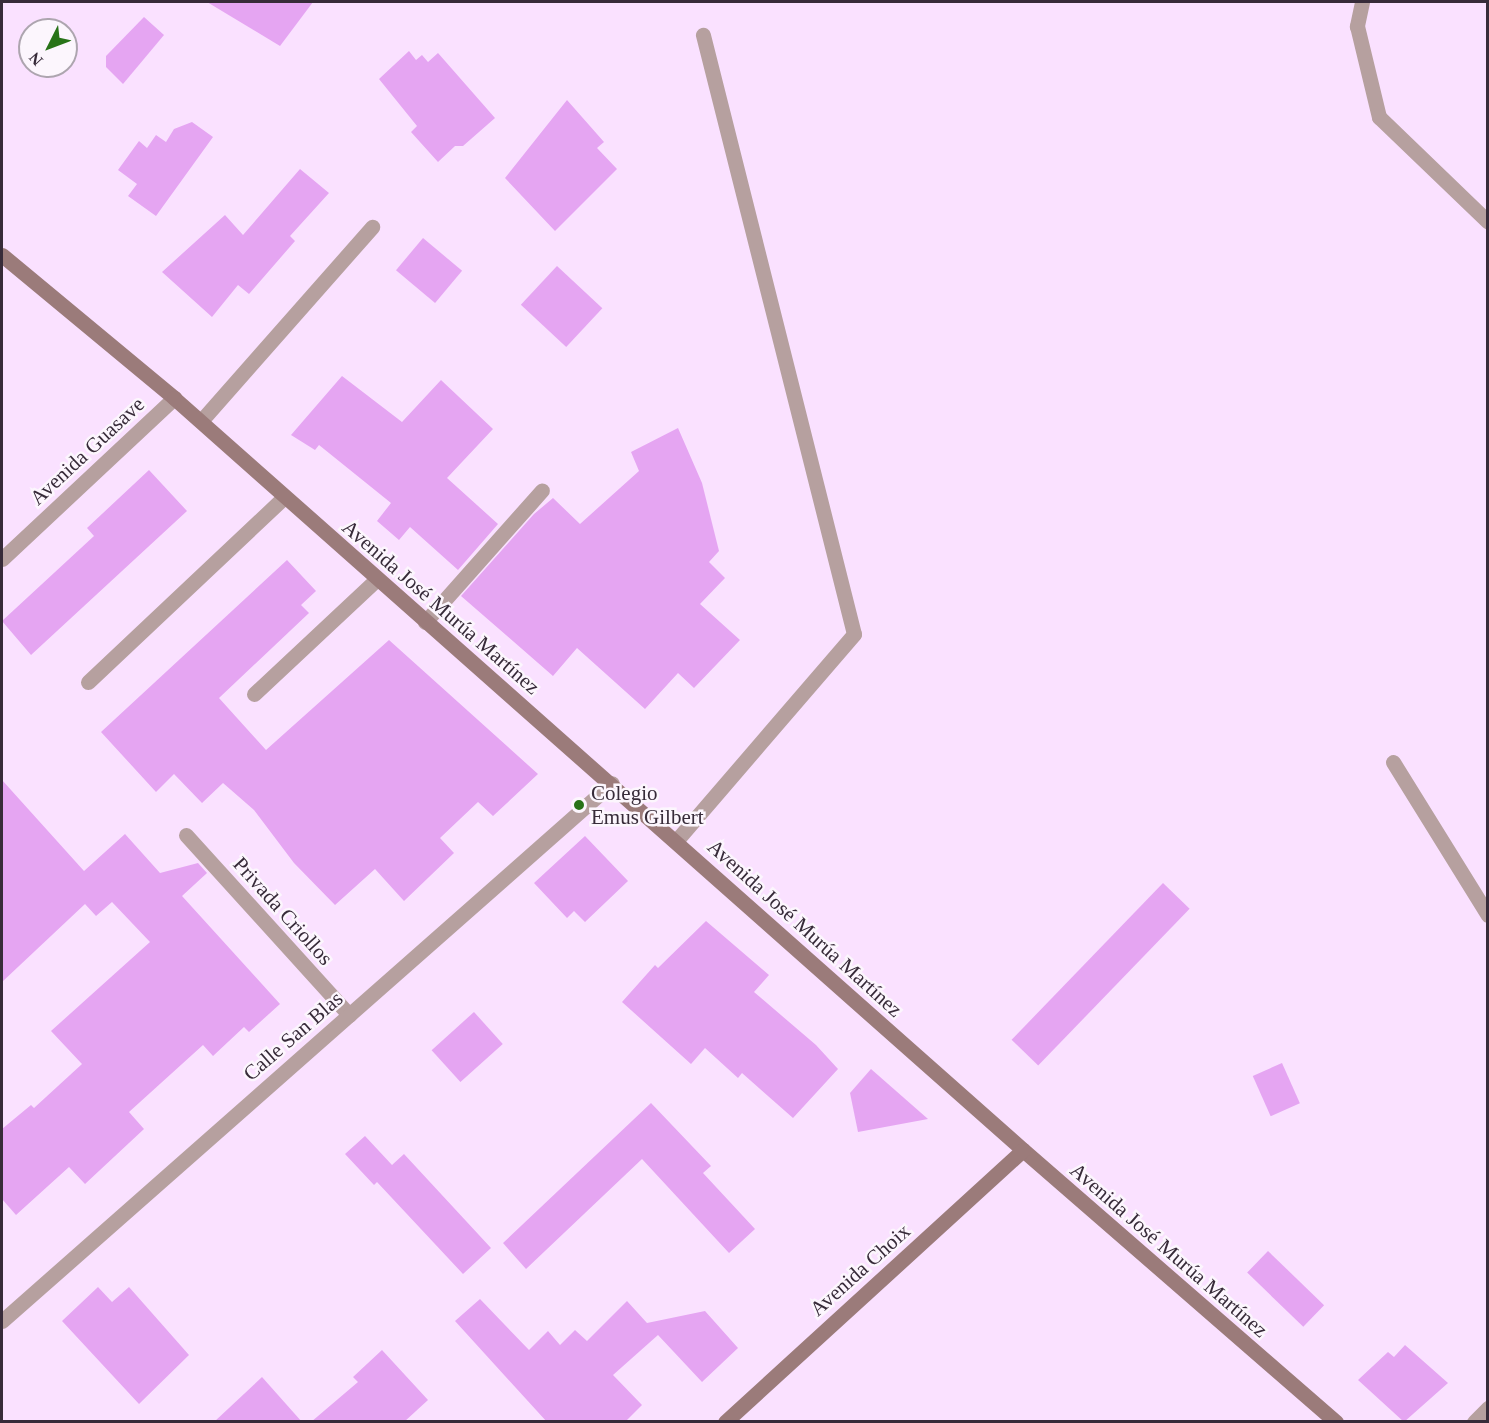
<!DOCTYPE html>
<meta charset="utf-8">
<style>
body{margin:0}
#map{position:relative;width:1489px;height:1423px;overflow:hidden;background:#fae1ff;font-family:"Times New Roman",serif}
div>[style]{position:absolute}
.building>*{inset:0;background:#e5a5f2;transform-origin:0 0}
.lane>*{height:15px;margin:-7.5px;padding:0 7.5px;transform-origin:7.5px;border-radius:7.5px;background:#b6a09f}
.street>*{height:15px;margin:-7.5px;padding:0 7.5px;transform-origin:7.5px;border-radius:7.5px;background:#b6a09f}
.secondary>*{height:15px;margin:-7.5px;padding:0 7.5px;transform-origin:7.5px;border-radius:7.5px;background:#9b7b7a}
.dots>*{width:16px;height:16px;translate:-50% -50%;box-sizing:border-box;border:3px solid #fcf6fd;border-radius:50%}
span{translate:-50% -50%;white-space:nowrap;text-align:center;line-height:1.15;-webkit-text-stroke:5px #fcf6fd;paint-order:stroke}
.street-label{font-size:21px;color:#372b39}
.poi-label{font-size:21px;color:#372b39}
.left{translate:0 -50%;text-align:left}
.frame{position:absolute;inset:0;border:3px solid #372b39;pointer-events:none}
.north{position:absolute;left:18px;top:18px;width:60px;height:60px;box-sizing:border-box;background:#fcf6fd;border:2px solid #ada5af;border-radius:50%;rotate:228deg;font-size:16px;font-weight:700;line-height:24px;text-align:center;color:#372b39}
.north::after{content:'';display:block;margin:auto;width:21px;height:27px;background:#287318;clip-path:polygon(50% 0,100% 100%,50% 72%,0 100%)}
</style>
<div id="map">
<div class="building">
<div style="clip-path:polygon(207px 2px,313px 2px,280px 46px)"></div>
<div style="clip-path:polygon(144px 17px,164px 35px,123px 84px,106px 67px,106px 56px)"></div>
<div style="clip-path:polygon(409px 51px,416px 60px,422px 55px,428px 62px,438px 53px,495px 118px,463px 146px,455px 146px,438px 162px,411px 132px,417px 126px,379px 79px)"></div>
<div style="clip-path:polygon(567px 100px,604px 142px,597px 148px,617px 169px,555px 231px,505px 178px)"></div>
<div style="clip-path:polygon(192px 122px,213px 137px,156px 216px,128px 196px,137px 184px,118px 170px,139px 141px,147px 148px,156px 135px,166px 142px,174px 129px)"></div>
<div style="clip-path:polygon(300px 169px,329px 193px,290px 236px,295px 241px,249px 294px,238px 285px,212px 317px,162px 272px,225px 215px,243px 235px)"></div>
<div style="left:423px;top:238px;width:51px;height:42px;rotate:40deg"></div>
<div style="left:557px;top:266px;width:62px;height:53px;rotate:43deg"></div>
<div style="clip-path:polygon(342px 376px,402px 422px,441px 380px,493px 429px,447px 478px,498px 524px,458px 570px,410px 527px,399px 540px,377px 521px,391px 503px,319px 445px,315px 450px,291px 435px)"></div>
<div style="clip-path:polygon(678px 428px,702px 483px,719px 551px,709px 562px,725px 578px,700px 604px,740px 640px,694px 688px,678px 673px,645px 709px,577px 648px,553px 676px,461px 596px,534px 514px,553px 498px,580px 524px,639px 471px,631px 452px)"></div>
<div style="clip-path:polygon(149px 470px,187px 511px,31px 655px,2px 621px,94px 536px,87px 528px)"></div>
<div style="clip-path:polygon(287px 560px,316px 591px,301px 605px,309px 613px,219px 698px,266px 750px,389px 640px,538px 774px,493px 816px,478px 802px,440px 838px,454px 853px,404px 901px,375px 869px,335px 905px,294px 863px,254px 810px,223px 783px,202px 803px,174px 774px,156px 792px,101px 732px)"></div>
<div style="clip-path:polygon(2px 780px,84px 871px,125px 834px,160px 873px,198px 863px,207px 873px,182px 896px,280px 1004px,249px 1032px,244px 1027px,213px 1056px,203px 1045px,129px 1112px,144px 1129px,85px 1184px,69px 1167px,16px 1215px,2px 1199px,2px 1129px,31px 1105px,34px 1108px,82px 1064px,51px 1031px,150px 942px,112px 902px,96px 916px,85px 904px,2px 982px)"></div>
<div style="clip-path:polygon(585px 836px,628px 881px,585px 922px,574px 911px,567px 918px,534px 883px)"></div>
<div style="left:1163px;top:883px;width:37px;height:218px;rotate:44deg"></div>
<div style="clip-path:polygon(706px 921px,769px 975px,754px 992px,816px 1045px,838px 1069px,793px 1118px,742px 1073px,738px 1078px,705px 1048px,691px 1064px,622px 1002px,655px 965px,658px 968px)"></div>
<div style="left:474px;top:1012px;width:43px;height:57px;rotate:48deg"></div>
<div style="left:1282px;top:1063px;width:44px;height:32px;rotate:66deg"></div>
<div style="clip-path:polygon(871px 1069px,928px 1119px,858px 1132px,850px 1093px)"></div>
<div style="clip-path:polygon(651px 1103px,711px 1166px,703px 1173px,755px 1229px,729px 1253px,642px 1159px,526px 1269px,503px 1243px)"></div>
<div style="clip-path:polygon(365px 1136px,392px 1165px,404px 1154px,491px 1248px,463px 1274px,377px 1182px,374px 1185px,345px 1154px)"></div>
<div style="left:1268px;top:1251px;width:78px;height:30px;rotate:44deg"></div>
<div style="clip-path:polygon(98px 1287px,112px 1302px,129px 1287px,189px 1355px,139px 1404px,62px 1321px)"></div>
<div style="clip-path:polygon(480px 1299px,529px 1350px,548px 1331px,560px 1345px,575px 1330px,587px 1341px,627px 1301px,647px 1323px,705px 1311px,738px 1348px,702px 1382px,658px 1335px,613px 1375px,642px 1405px,625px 1422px,547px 1422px,455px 1321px)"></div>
<div style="clip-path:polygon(1405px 1345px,1448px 1383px,1404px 1422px,1358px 1380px,1388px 1352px,1394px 1357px)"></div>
<div style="clip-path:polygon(382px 1350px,428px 1400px,404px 1422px,311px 1422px,358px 1382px,353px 1377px)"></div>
<div style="clip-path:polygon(262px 1377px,302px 1422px,214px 1422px)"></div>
</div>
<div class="lane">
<div style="left:1362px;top:2px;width:25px;rotate:102deg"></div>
<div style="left:1357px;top:26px;width:94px;rotate:76.4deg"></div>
<div style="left:1379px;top:117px;width:151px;rotate:43.9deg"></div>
<div style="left:201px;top:421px;width:259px;rotate:-48.6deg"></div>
<div style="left:425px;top:622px;width:176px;rotate:-48.4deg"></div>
<div style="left:88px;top:682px;width:270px;rotate:-43.3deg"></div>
<div style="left:254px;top:694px;width:168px;rotate:-43.1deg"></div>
<div style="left:1393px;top:762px;width:180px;rotate:58.2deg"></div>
<div style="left:676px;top:841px;width:273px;rotate:-49.3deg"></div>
<div style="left:854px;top:634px;width:618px;rotate:-104.15deg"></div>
<div style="left:1474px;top:1422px;width:20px;rotate:-45deg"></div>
</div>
<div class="street">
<div style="left:2px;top:559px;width:236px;rotate:-43.1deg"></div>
<div style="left:186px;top:835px;width:243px;rotate:47.8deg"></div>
<div style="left:2px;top:1321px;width:813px;rotate:-41.41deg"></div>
</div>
<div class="secondary">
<div style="left:2px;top:255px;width:224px;rotate:39.7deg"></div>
<div style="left:174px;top:398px;width:1134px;rotate:41.53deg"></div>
<div style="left:1023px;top:1150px;width:415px;rotate:41deg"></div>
<div style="left:725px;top:1422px;width:403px;rotate:-42.4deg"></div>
</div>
<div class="dots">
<div style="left:579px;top:805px;background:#287318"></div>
</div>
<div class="street-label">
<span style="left:87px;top:451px;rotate:-43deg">Avenida Guasave</span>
<span style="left:441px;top:607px;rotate:41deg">Avenida José Murúa Martínez</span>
<span style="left:283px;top:911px;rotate:48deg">Privada Criollos</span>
<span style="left:805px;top:928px;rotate:42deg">Avenida José Murúa Martínez</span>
<span style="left:293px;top:1036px;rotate:-41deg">Calle San Blas</span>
<span style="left:1169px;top:1250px;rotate:41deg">Avenida José Murúa Martínez</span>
<span style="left:860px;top:1270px;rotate:-42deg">Avenida Choix</span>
</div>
<div class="poi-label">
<span class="left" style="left:591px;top:805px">Colegio<br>Emus Gilbert</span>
</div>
<div class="frame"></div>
<div class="north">N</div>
</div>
